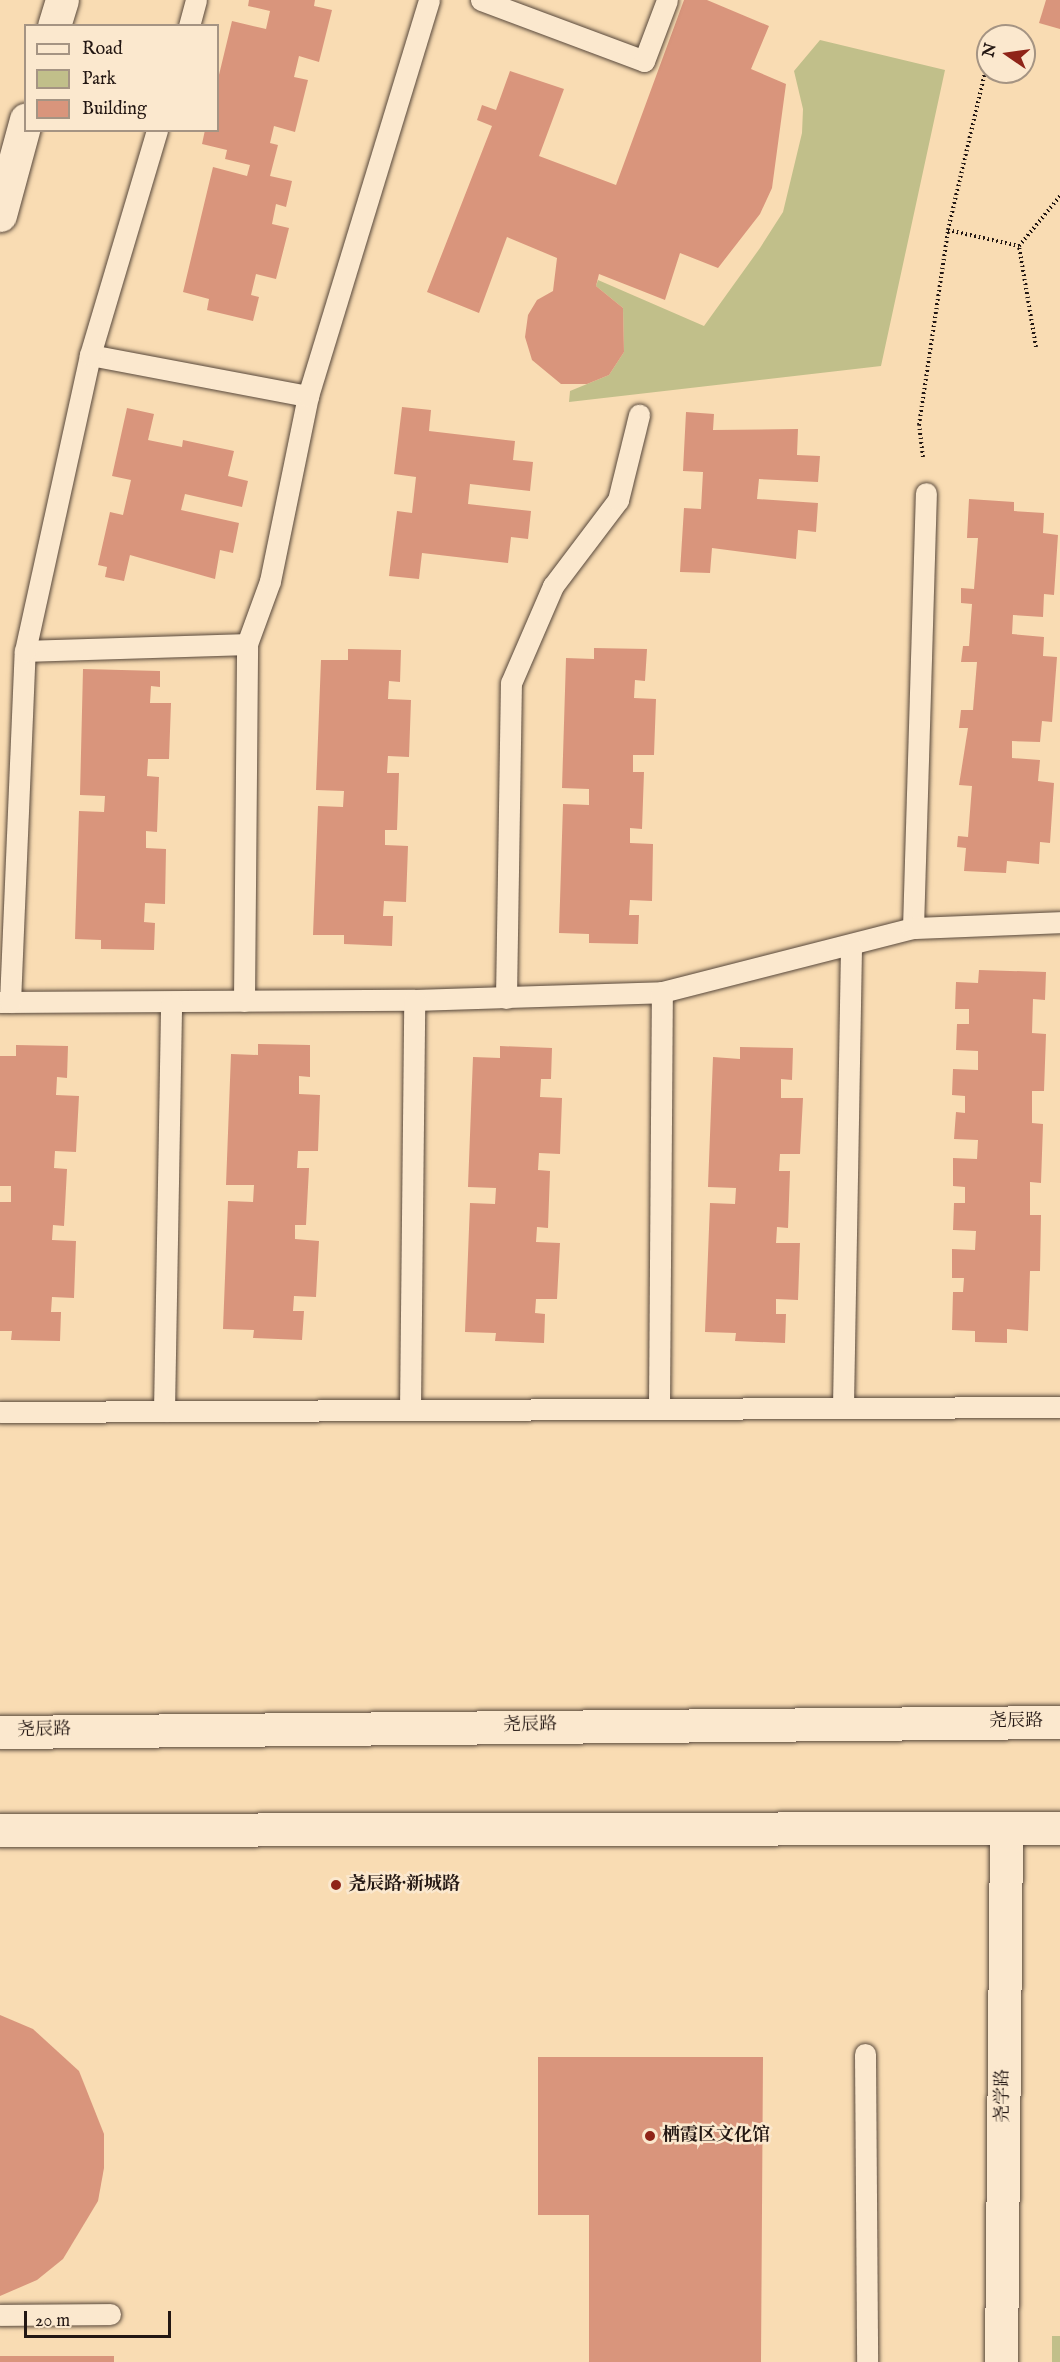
<!DOCTYPE html>
<meta charset="utf-8">
<style>
body{margin:0}
#map{position:relative;width:1060px;height:2362px;overflow:hidden;background:#f9dcb3;font-family:"IM FELL English","Noto Serif SC",serif}
div>[style]{position:absolute}
.green>*{inset:0;background:#c1bf8a;transform-origin:0 0}
.building>*{inset:0;background:#d9957c;transform-origin:0 0}
.path>*{height:4px;margin-top:-2px;transform-origin:0;background:repeating-linear-gradient(90deg,#231713 0 1.5px,transparent 0 4.5px)}
.roads{filter:drop-shadow(0 0 2px #58483b) drop-shadow(0 0 2px #58483b)}
.service>*{height:21px;margin:-10.5px;padding:0 10.5px;transform-origin:10.5px;border-radius:10.5px;background:#fbe8ce}
.minor>*{height:33px;margin:-16.5px;padding:0 16.5px;transform-origin:16.5px;border-radius:16.5px;background:#fbe8ce}
.secondary>*{height:33px;margin:-16.5px;padding:0 16.5px;transform-origin:16.5px;border-radius:16.5px;background:#fbe8ce}
.dots>*{width:16px;height:16px;translate:-50% -50%;box-sizing:border-box;border:3px solid #fbe8ce;border-radius:50%}
span{translate:-50% -50%;white-space:nowrap;text-align:center;line-height:1.15;-webkit-text-stroke:5px #fbe8ce;paint-order:stroke}
.street-label{font-size:18px;color:#231713}
.poi-label{font-size:18px;color:#231713;font-weight:700}
.left{translate:0 -50%;text-align:left}
.legend{position:absolute;left:24px;top:24px;width:195px;height:108px;box-sizing:border-box;background:#fbe8ce;border:2px solid #a59483;margin:0;padding:8px 10px;list-style:none;font-size:18px;color:#231713}
.legend li{display:flex;align-items:center;gap:12px;height:30px}
.legend b{width:30px;border:2px solid #a59483}
.north{position:absolute;left:976px;top:24px;width:60px;height:60px;box-sizing:border-box;background:#fbe8ce;border:2px solid #a59483;border-radius:50%;rotate:283deg;font-size:16px;font-weight:700;line-height:24px;text-align:center;color:#231713}
.north::after{content:'';display:block;margin:auto;width:21px;height:27px;background:#8f2418;clip-path:polygon(50% 0,100% 100%,50% 72%,0 100%)}
.scale{position:absolute;left:24px;top:2311px;width:147px;height:27px;box-sizing:border-box;border:3px solid #231713;border-top:0;padding-left:8px;font-size:18px;line-height:21px;white-space:nowrap;color:#231713;-webkit-text-stroke:4px #fbe8ce;paint-order:stroke}
</style>
<div id="map">
<div class="green">
<div style="clip-path:polygon(820px 40px,945px 70px,881px 366px,569px 402px,570px 391px,609px 375px,624px 352px,623px 308px,596px 286px,598px 280px,704px 326px,760px 248px,783px 212px,802px 133px,803px 109px,794px 71px)"></div>
<div style="left:1052px;top:2336px;width:8px;height:26px"></div>
</div>
<div class="building">
<div style="clip-path:polygon(249px 0,315px 0,314px 6px,332px 10px,319px 62px,299px 56px,294px 77px,308px 80px,295px 132px,274px 126px,270px 143px,278px 145px,270px 176px,292px 181px,286px 207px,276px 204px,272px 224px,289px 228px,276px 279px,256px 274px,251px 295px,259px 297px,253px 321px,207px 310px,209px 299px,183px 292px,213px 167px,247px 176px,250px 165px,225px 159px,227px 150px,202px 144px,205px 130px,218px 130px,218px 79px,232px 21px,266px 29px,270px 11px,248px 6px)"></div>
<div style="clip-path:polygon(684px 0,707px 0,769px 26px,751px 69px,786px 84px,772px 188px,760px 214px,718px 268px,680px 253px,665px 300px,599px 274px,596px 286px,623px 308px,624px 352px,609px 375px,587px 384px,561px 384px,532px 360px,525px 337px,528px 315px,537px 300px,553px 291px,557px 258px,507px 237px,479px 313px,427px 292px,492px 126px,477px 120px,482px 105px,496px 110px,510px 71px,564px 89px,539px 156px,616px 185px)"></div>
<div style="clip-path:polygon(1046px 0,1060px 0,1060px 29px,1039px 23px)"></div>
<div style="clip-path:polygon(402px 407px,431px 410px,429px 431px,515px 441px,513px 460px,533px 462px,530px 491px,470px 484px,468px 504px,531px 511px,528px 539px,511px 537px,508px 563px,422px 553px,419px 579px,389px 576px,397px 511px,412px 513px,416px 477px,394px 474px)"></div>
<div style="clip-path:polygon(127px 408px,154px 414px,148px 440px,182px 447px,183px 440px,234px 451px,228px 476px,248px 481px,242px 507px,185px 494px,181px 510px,239px 523px,233px 553px,220px 550px,215px 579px,130px 555px,124px 581px,105px 577px,107px 567px,98px 565px,110px 512px,123px 515px,131px 480px,112px 476px)"></div>
<div style="clip-path:polygon(686px 412px,714px 414px,713px 430px,798px 429px,797px 455px,820px 456px,818px 482px,759px 479px,757px 499px,818px 503px,816px 532px,798px 530px,796px 559px,712px 548px,710px 573px,680px 572px,684px 508px,701px 509px,703px 472px,683px 471px)"></div>
<div style="clip-path:polygon(969px 499px,1014px 502px,1014px 511px,1044px 513px,1043px 533px,1058px 535px,1054px 595px,1044px 594px,1043px 617px,1013px 615px,1012px 634px,1044px 637px,1043px 656px,1057px 657px,1052px 722px,1042px 721px,1040px 742px,1012px 741px,1012px 758px,1040px 760px,1038px 781px,1054px 783px,1050px 843px,1040px 842px,1039px 864px,1007px 861px,1006px 873px,964px 871px,966px 848px,957px 847px,958px 836px,968px 837px,972px 786px,959px 785px,968px 728px,959px 728px,961px 710px,973px 710px,977px 662px,961px 662px,963px 646px,969px 646px,972px 604px,961px 603px,961px 588px,974px 589px,978px 538px,967px 538px)"></div>
<div style="clip-path:polygon(594px 648px,647px 649px,645px 681px,635px 680px,634px 698px,656px 699px,654px 755px,633px 755px,633px 772px,644px 772px,642px 829px,630px 828px,630px 843px,653px 844px,652px 901px,630px 900px,629px 915px,639px 915px,638px 944px,589px 943px,589px 934px,559px 933px,563px 804px,589px 805px,589px 789px,562px 788px,566px 658px,594px 659px)"></div>
<div style="clip-path:polygon(348px 649px,401px 650px,400px 682px,389px 681px,388px 699px,411px 700px,409px 757px,388px 756px,387px 773px,399px 773px,397px 830px,385px 830px,385px 845px,408px 846px,406px 902px,384px 901px,383px 916px,393px 916px,392px 946px,344px 944px,344px 935px,313px 935px,318px 806px,343px 807px,344px 791px,316px 790px,321px 660px,348px 660px)"></div>
<div style="clip-path:polygon(83px 669px,160px 671px,160px 687px,151px 686px,150px 703px,171px 703px,169px 759px,148px 759px,147px 776px,159px 777px,157px 832px,146px 831px,146px 848px,166px 849px,165px 904px,145px 903px,144px 922px,155px 923px,154px 950px,101px 949px,101px 940px,75px 939px,79px 811px,104px 812px,105px 796px,80px 795px)"></div>
<div style="clip-path:polygon(979px 970px,1046px 972px,1045px 1000px,1033px 999px,1032px 1033px,1046px 1034px,1044px 1091px,1032px 1091px,1032px 1123px,1043px 1124px,1041px 1183px,1030px 1182px,1030px 1215px,1041px 1215px,1040px 1271px,1030px 1271px,1028px 1331px,1007px 1329px,1007px 1343px,975px 1342px,975px 1331px,952px 1330px,953px 1292px,963px 1292px,964px 1278px,952px 1278px,952px 1249px,975px 1250px,976px 1231px,953px 1230px,954px 1203px,965px 1203px,965px 1187px,953px 1186px,953px 1158px,977px 1159px,978px 1140px,954px 1139px,956px 1112px,965px 1113px,965px 1096px,952px 1095px,953px 1069px,978px 1070px,978px 1051px,956px 1050px,957px 1024px,969px 1024px,969px 1009px,955px 1009px,956px 982px,978px 983px)"></div>
<div style="clip-path:polygon(258px 1044px,310px 1045px,310px 1077px,299px 1076px,299px 1094px,320px 1095px,318px 1151px,298px 1151px,297px 1168px,309px 1168px,306px 1225px,295px 1225px,295px 1239px,319px 1241px,316px 1297px,294px 1296px,293px 1311px,304px 1311px,302px 1340px,253px 1338px,254px 1330px,223px 1329px,228px 1201px,253px 1202px,254px 1185px,226px 1185px,231px 1054px,258px 1055px)"></div>
<div style="clip-path:polygon(16px 1045px,68px 1046px,67px 1078px,57px 1077px,56px 1095px,79px 1096px,76px 1152px,55px 1151px,54px 1168px,67px 1169px,64px 1226px,53px 1225px,52px 1240px,76px 1241px,74px 1298px,52px 1297px,51px 1312px,61px 1312px,60px 1341px,11px 1340px,12px 1331px,0 1331px,0 1202px,11px 1202px,11px 1186px,0 1186px,0 1056px,16px 1056px)"></div>
<div style="clip-path:polygon(500px 1046px,552px 1048px,551px 1079px,541px 1079px,540px 1097px,562px 1098px,560px 1154px,539px 1153px,538px 1170px,550px 1171px,548px 1228px,537px 1227px,536px 1242px,560px 1243px,557px 1299px,536px 1299px,535px 1313px,545px 1314px,544px 1343px,495px 1341px,496px 1333px,465px 1332px,470px 1203px,495px 1204px,496px 1188px,468px 1187px,473px 1057px,500px 1058px)"></div>
<div style="clip-path:polygon(740px 1047px,793px 1048px,792px 1080px,781px 1079px,781px 1098px,803px 1098px,800px 1154px,780px 1154px,779px 1171px,790px 1171px,788px 1228px,777px 1227px,776px 1243px,800px 1243px,798px 1300px,776px 1299px,776px 1314px,786px 1314px,785px 1343px,735px 1341px,736px 1333px,705px 1332px,710px 1203px,735px 1204px,736px 1188px,708px 1187px,713px 1057px,740px 1059px)"></div>
<div style="clip-path:polygon(0 2015px,33px 2029px,79px 2071px,104px 2134px,104px 2168px,98px 2201px,63px 2259px,37px 2280px,0 2296px)"></div>
<div style="clip-path:polygon(538px 2057px,763px 2057px,761px 2362px,589px 2362px,589px 2215px,538px 2215px)"></div>
<div style="left:0;top:2356px;width:114px;height:6px"></div>
</div>
<div class="path">
<div style="left:948px;top:230px;width:73px;rotate:12.7deg"></div>
<div style="left:1036px;top:347px;width:102px;rotate:-99.6deg"></div>
<div style="left:1019px;top:246px;width:65px;rotate:-50.6deg"></div>
<div style="left:923px;top:457px;width:32px;rotate:-97deg"></div>
<div style="left:919px;top:425px;width:197px;rotate:-81.5deg"></div>
<div style="left:948px;top:230px;width:176px;rotate:-76.8deg"></div>
</div>
<div class="roads">
<div class="service">
<div style="left:481px;top:0;width:174px;rotate:20.5deg"></div>
<div style="left:644px;top:61px;width:65px;rotate:-69.3deg"></div>
<div style="left:189px;top:26px;width:27px;rotate:-75deg"></div>
<div style="left:90px;top:355px;width:222px;rotate:10.7deg"></div>
<div style="left:25px;top:651px;width:222px;rotate:-1.8deg"></div>
<div style="left:913px;top:928px;width:435px;rotate:-88.3deg"></div>
<div style="left:506px;top:998px;width:315px;rotate:-89.1deg"></div>
<div style="left:511px;top:683px;width:106px;rotate:-66.6deg"></div>
<div style="left:553px;top:586px;width:108px;rotate:-52.9deg"></div>
<div style="left:618px;top:500px;width:88px;rotate:-76.1deg"></div>
<div style="left:244px;top:1001px;width:357px;rotate:-89.5deg"></div>
<div style="left:247px;top:644px;width:67px;rotate:-69.9deg"></div>
<div style="left:270px;top:581px;width:189px;rotate:-78.4deg"></div>
<div style="left:308px;top:396px;width:414px;rotate:-73deg"></div>
<div style="left:0;top:1002px;width:414px;rotate:-0.3deg"></div>
<div style="left:414px;top:1000px;width:248px;rotate:-1.8deg"></div>
<div style="left:662px;top:992px;width:259px;rotate:-14.3deg"></div>
<div style="left:913px;top:928px;width:147px;rotate:-2.3deg"></div>
<div style="left:10px;top:1002px;width:351px;rotate:-87.6deg"></div>
<div style="left:25px;top:651px;width:303px;rotate:-77.6deg"></div>
<div style="left:90px;top:355px;width:235px;rotate:-73.4deg"></div>
<div style="left:843px;top:1406px;width:460px;rotate:-89deg"></div>
<div style="left:659px;top:1408px;width:416px;rotate:-89.6deg"></div>
<div style="left:410px;top:1409px;width:409px;rotate:-89.4deg"></div>
<div style="left:164px;top:1411px;width:407px;rotate:-89deg"></div>
<div style="left:0;top:1412px;width:1060px;rotate:-0.27deg"></div>
<div style="left:865px;top:2054px;width:308px;rotate:89.6deg"></div>
<div style="left:0;top:2315px;width:110px;rotate:-0.5deg"></div>
</div>
<div class="minor">
<div style="left:1001px;top:2362px;width:532px;rotate:-89.46deg"></div>
</div>
<div class="secondary">
<div style="left:54px;top:26px;width:27px;rotate:-73deg"></div>
<div style="left:0;top:215px;width:99px;rotate:-74.8deg"></div>
<div style="left:0;top:1732px;width:1060px;rotate:-0.54deg"></div>
<div style="left:0;top:1830px;width:1060px;rotate:-0.11deg"></div>
</div>
</div>
<div class="dots">
<div style="left:336px;top:1885px;background:#8f2418"></div>
<div style="left:650px;top:2136px;background:#8f2418"></div>
</div>
<div class="street-label">
<span style="left:1016px;top:1722px">尧辰路</span>
<span style="left:530px;top:1726px;rotate:-1deg">尧辰路</span>
<span style="left:44px;top:1731px;rotate:-1deg">尧辰路</span>
<span style="left:1004px;top:2096px;rotate:-90deg">尧学路</span>
</div>
<div class="poi-label">
<span class="left" style="left:348px;top:1885px">尧辰路·新城路</span>
<span class="left" style="left:662px;top:2136px">栖霞区文化馆</span>
</div>
<ul class="legend">
<li><b style="height:8px;background:#fbe8ce"></b>Road</li>
<li><b style="height:16px;background:#c1bf8a"></b>Park</li>
<li><b style="height:16px;background:#d9957c"></b>Building</li>
</ul>
<div class="north">N</div>
<div class="scale">20 m</div>
</div>
